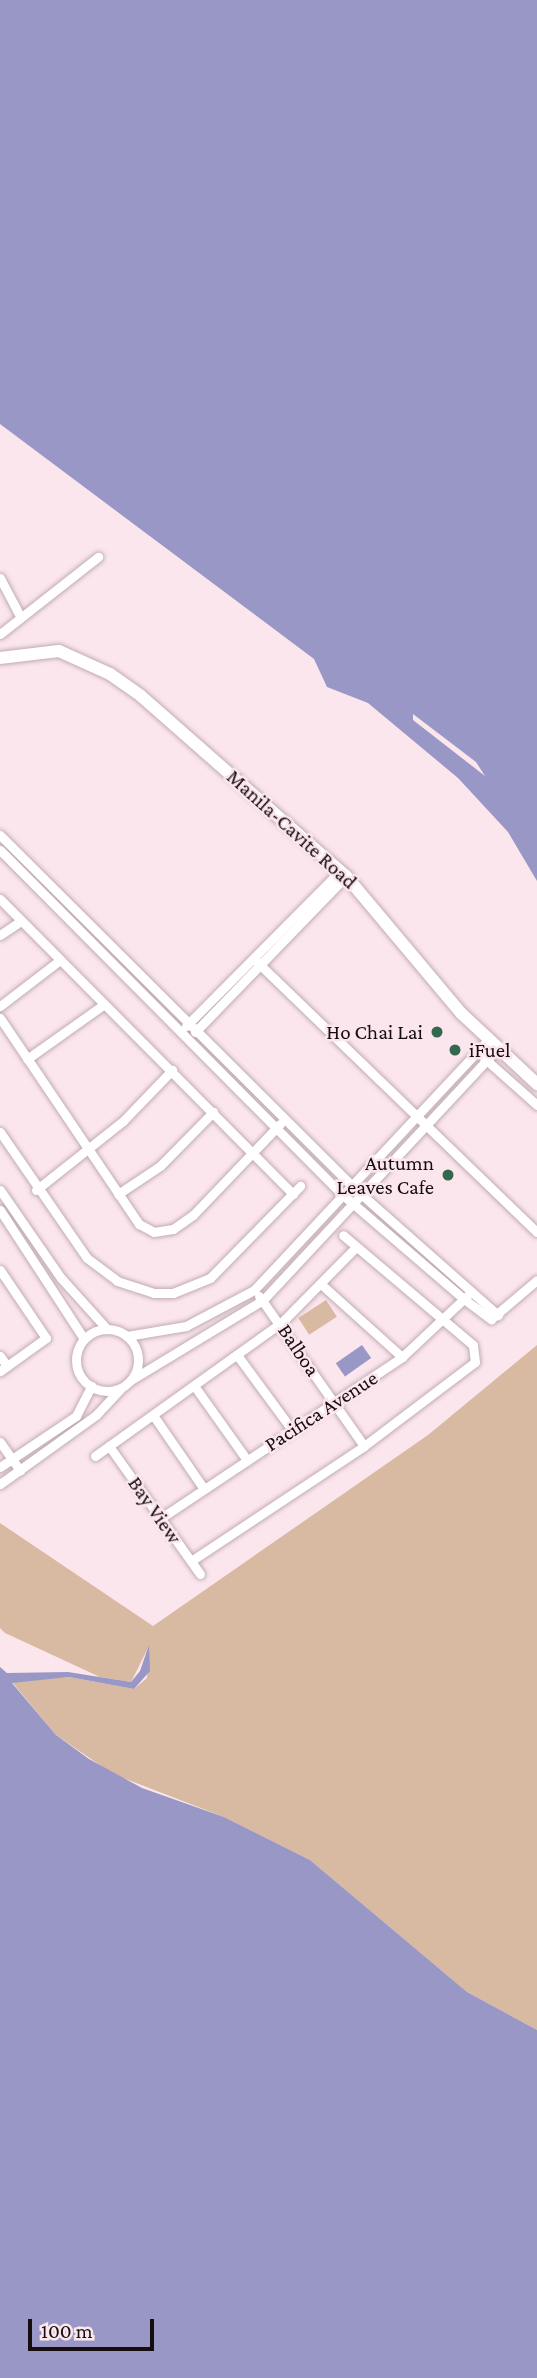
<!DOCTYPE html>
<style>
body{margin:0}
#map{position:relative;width:537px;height:2378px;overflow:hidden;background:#fce6ee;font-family:"Crimson Pro",serif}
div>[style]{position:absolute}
.green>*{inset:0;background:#d8b9a1;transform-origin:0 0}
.water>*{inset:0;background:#9997c5;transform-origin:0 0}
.pier>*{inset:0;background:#fce6ee}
.roads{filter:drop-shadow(0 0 2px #c1acb4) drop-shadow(0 0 2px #c1acb4)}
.minor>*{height:9px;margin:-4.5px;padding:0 4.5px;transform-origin:4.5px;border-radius:4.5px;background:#fff}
.minor>.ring{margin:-4.5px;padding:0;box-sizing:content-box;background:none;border:9px solid #fff;border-radius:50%}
.secondary>*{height:12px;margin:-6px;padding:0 6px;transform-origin:6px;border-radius:6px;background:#fff}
.dots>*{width:19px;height:19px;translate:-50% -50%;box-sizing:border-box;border:4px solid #fce6ee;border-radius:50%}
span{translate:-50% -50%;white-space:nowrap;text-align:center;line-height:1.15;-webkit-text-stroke:5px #fce6ee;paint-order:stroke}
.street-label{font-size:21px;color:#150d10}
.poi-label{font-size:21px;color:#150d10}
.right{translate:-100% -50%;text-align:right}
.left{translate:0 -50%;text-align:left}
.scale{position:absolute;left:28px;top:2319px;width:126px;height:32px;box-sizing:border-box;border:4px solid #150d10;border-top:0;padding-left:9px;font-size:21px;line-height:24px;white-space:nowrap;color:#150d10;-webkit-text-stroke:5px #fce6ee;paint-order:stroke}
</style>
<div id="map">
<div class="green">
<div style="left:326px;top:1300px;width:20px;height:33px;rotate:57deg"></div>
<div style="clip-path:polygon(537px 1345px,537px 2030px,467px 1992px,310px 1860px,224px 1817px,113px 1774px,56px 1735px,12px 1682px,69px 1677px,134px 1689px,147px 1678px,149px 1646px,131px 1682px,100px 1677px,5px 1633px,0 1628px,0 1523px,153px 1626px,428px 1435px)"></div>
</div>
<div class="water">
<div style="clip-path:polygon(0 0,537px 0,537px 881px,508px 832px,458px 778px,368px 703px,327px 687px,314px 659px,0 424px)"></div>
<div style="left:362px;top:1345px;width:16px;height:32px;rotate:55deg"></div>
<div style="clip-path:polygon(149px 1645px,150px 1671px,134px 1689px,69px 1677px,12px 1683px,56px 1735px,89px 1759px,142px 1788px,224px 1817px,310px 1860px,467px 1992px,537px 2030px,537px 2378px,0 2378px,0 1667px,7px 1673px,68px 1672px,131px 1682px,140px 1671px)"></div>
</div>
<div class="pier">
<div style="clip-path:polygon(413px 714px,476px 762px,485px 776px,413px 720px)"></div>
</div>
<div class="roads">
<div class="minor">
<div style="left:0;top:578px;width:43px;rotate:62.2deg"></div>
<div style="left:0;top:634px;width:125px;rotate:-38.2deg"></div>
<div style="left:0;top:835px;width:497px;rotate:44.9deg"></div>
<div style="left:352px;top:1186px;width:195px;rotate:41.5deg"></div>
<div style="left:0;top:850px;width:486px;rotate:45.2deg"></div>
<div style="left:343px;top:1195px;width:160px;rotate:40.7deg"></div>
<div style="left:464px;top:1299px;width:34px;rotate:37deg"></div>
<div style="left:491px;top:1319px;width:60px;rotate:-40.3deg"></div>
<div style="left:0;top:899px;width:416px;rotate:45.2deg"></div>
<div style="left:0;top:935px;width:25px;rotate:-34deg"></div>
<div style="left:254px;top:959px;width:393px;rotate:44deg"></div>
<div style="left:0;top:1006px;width:76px;rotate:-37.5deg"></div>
<div style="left:0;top:1018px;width:249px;rotate:56deg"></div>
<div style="left:139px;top:1224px;width:17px;rotate:28deg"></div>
<div style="left:154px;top:1232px;width:19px;rotate:-9deg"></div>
<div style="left:173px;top:1229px;width:24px;rotate:-35deg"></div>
<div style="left:193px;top:1215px;width:126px;rotate:-46.3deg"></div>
<div style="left:186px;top:1026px;width:218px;rotate:-45.2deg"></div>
<div style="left:195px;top:1032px;width:217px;rotate:-45.9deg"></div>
<div style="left:484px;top:1058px;width:71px;rotate:41.6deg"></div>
<div style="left:27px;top:1059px;width:93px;rotate:-35.4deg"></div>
<div style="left:0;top:1132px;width:153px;rotate:55.4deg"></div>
<div style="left:87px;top:1258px;width:38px;rotate:37deg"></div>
<div style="left:117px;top:1281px;width:39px;rotate:18deg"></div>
<div style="left:154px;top:1293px;width:19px"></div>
<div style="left:173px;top:1293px;width:40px;rotate:-22deg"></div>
<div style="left:210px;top:1278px;width:129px;rotate:-45.6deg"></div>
<div style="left:0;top:1190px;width:107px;rotate:55.3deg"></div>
<div style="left:61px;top:1278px;width:69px;rotate:48deg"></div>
<div style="left:36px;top:1190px;width:111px;rotate:-38.4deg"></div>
<div style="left:123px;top:1121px;width:71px;rotate:-46.1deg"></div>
<div style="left:118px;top:1194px;width:50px;rotate:-33.7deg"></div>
<div style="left:160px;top:1166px;width:76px;rotate:-45.5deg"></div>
<div style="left:0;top:1210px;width:154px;rotate:56.9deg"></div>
<div style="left:0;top:1270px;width:82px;rotate:55.9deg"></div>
<div style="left:46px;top:1338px;width:57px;rotate:144.3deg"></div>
<div style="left:322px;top:1285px;width:108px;rotate:42deg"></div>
<div style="left:259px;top:1296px;width:183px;rotate:55deg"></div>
<div class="ring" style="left:76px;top:1329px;width:53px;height:53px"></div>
<div style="left:127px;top:1336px;width:60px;rotate:-9.6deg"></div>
<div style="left:186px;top:1326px;width:77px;rotate:-27.9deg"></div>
<div style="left:254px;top:1290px;width:342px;rotate:-46.9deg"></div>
<div style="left:237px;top:1355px;width:93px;rotate:53.7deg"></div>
<div style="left:0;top:1356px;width:12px;rotate:55deg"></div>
<div style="left:131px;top:1380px;width:154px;rotate:-31.2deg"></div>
<div style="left:263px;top:1300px;width:343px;rotate:-47deg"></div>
<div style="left:195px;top:1387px;width:90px;rotate:54.5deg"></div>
<div style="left:153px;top:1415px;width:90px;rotate:55.4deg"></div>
<div style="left:0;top:1442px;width:35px;rotate:55deg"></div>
<div style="left:109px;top:1446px;width:157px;rotate:54.6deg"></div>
<div style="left:95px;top:1456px;width:229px;rotate:-35.6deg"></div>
<div style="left:281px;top:1323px;width:107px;rotate:-45.4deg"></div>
<div style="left:0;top:1467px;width:92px;rotate:-33.9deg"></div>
<div style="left:76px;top:1416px;width:34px;rotate:-63deg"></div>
<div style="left:0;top:1484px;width:118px;rotate:-35.7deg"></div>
<div style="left:96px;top:1415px;width:37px;rotate:-47deg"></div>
<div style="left:161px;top:1518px;width:290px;rotate:-33.7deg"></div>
<div style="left:402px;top:1357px;width:89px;rotate:-43.2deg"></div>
<div style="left:191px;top:1561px;width:208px;rotate:-33.6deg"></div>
<div style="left:364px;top:1446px;width:139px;rotate:-37.1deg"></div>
<div style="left:475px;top:1362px;width:17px;rotate:-97deg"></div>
<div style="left:473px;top:1345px;width:170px;rotate:-139.8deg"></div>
</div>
<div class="secondary">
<div style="left:0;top:658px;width:59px;rotate:-6.8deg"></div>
<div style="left:59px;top:651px;width:56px;rotate:24.3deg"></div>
<div style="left:110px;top:674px;width:38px;rotate:35deg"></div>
<div style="left:141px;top:696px;width:273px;rotate:41.3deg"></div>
<div style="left:346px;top:876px;width:180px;rotate:50deg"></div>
<div style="left:462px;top:1014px;width:103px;rotate:43deg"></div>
</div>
</div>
<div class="dots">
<div style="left:437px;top:1032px;background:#33684e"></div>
<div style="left:455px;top:1050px;background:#33684e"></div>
<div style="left:448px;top:1175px;background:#33684e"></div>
</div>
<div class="street-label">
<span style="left:292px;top:829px;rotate:42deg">Manila-Cavite Road</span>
<span style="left:299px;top:1350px;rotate:56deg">Balboa</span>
<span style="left:321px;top:1411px;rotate:-33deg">Pacifica Avenue</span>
<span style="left:155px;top:1510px;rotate:55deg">Bay View</span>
</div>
<div class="poi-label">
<span class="right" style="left:423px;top:1032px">Ho Chai Lai</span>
<span class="left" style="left:469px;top:1050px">iFuel</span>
<span class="right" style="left:434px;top:1175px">Autumn<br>Leaves Cafe</span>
</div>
<div class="scale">100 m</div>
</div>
